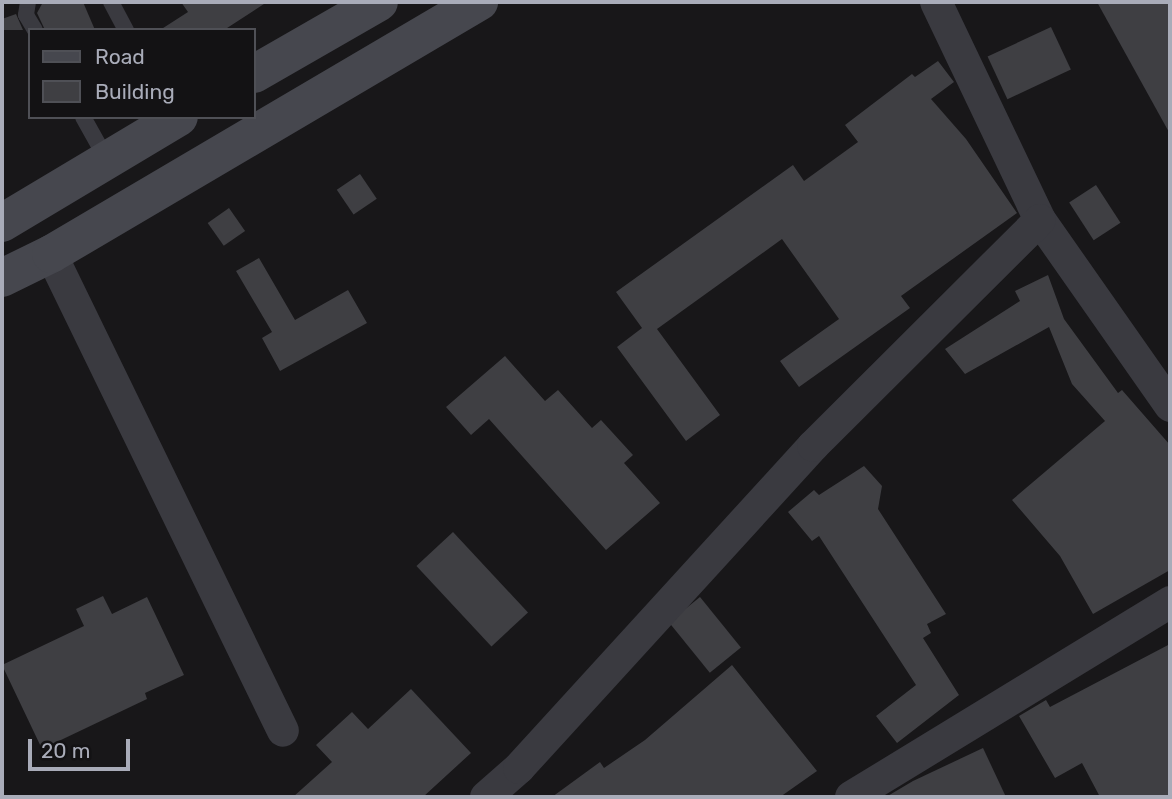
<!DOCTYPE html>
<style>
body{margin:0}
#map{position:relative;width:1172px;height:799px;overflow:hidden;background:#181719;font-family:Rubik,sans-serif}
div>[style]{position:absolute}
.building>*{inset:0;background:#3f3f43;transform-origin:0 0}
.lane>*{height:16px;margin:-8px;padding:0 8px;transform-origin:8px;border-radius:8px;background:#3a3a40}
.street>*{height:32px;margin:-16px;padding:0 16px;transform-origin:16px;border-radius:16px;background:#3a3a40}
.secondary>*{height:38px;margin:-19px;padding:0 19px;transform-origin:19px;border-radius:19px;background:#46474e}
span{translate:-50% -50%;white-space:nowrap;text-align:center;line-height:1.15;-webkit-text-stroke:7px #131214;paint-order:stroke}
.frame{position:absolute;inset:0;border:4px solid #a9acb9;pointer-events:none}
.legend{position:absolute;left:28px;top:28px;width:228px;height:91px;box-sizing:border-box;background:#131214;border:2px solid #4f5056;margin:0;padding:9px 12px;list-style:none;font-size:21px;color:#a9acb9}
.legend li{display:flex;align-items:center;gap:14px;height:35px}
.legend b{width:35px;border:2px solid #4f5056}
.scale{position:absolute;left:28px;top:739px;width:102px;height:32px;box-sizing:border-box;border:4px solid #a9acb9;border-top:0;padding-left:9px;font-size:21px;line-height:24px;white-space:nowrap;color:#a9acb9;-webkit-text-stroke:5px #131214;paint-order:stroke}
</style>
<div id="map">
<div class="building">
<div style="clip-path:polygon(43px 2px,83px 2px,95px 30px,45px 30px,37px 13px)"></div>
<div style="clip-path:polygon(181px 2px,267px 2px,224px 30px,160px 30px,188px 12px)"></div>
<div style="clip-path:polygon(1097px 2px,1170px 2px,1170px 134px)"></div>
<div style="clip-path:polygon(16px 14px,23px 30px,2px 30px,2px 19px)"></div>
<div style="left:1051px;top:27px;width:47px;height:70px;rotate:65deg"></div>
<div style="clip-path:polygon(938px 61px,954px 82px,931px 99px,966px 139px,1017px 213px,901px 296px,910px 308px,799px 387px,780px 361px,839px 319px,782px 239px,657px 329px,720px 415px,686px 441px,617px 347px,642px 328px,616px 292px,793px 165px,804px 181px,858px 142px,845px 125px,912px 74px,915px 77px)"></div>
<div style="left:360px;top:174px;width:30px;height:28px;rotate:56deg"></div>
<div style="left:1096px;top:185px;width:45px;height:32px;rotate:57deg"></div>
<div style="left:229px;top:208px;width:28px;height:26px;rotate:55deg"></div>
<div style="clip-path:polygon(259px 258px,295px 320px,348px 290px,367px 323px,280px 371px,262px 338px,272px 332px,236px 271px)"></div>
<div style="clip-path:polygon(1048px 275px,1064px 319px,1118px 393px,1122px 390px,1170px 445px,1170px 570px,1093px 614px,1060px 556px,1012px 500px,1105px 421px,1072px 384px,1049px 327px,965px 374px,945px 349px,1020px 301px,1015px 291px)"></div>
<div style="clip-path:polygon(505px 356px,545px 401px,558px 390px,592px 428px,601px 420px,633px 455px,624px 463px,660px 503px,606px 550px,489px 419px,471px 435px,446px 407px)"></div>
<div style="clip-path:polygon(864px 466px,882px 486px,878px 509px,946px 614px,927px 624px,931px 633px,923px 638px,959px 695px,897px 743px,876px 716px,916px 685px,819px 536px,812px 541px,788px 512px,814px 490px,819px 495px)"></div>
<div style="left:453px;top:532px;width:110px;height:50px;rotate:47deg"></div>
<div style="clip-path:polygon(103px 596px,112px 614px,147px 597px,184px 675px,145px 693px,147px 699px,42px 749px,2px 665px,84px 626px,76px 609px)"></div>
<div style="left:700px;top:597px;width:65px;height:40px;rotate:51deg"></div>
<div style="clip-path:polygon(1170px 644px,1170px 797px,1100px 797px,1082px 763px,1055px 778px,1019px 716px,1046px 700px,1050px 707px)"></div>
<div style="clip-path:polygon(732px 665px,817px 771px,780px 797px,552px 797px,600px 762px,604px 768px,645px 740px)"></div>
<div style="clip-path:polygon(411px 689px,471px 753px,423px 797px,293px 797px,332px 762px,316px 745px,352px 712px,368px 729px)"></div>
<div style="clip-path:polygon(983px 748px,1006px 797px,886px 797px,913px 781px)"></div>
</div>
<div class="lane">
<div style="left:28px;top:2px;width:13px;rotate:99deg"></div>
<div style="left:26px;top:15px;width:17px;rotate:59deg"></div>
<div style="left:111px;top:2px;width:32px;rotate:62deg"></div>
<div style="left:83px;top:117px;width:49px;rotate:60.8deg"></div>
</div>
<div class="street">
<div style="left:936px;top:2px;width:242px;rotate:64.5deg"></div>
<div style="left:1040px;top:220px;width:227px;rotate:55deg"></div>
<div style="left:51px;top:254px;width:530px;rotate:64.06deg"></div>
<div style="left:486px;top:797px;width:44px;rotate:-41.3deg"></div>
<div style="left:519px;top:768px;width:436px;rotate:-47.6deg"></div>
<div style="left:813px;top:446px;width:320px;rotate:-44.9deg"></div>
<div style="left:851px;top:797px;width:374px;rotate:-31.4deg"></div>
</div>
<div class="secondary">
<div style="left:254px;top:74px;width:144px;rotate:-29.9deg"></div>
<div style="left:2px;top:223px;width:206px;rotate:-30.9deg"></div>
<div style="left:2px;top:278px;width:55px;rotate:-26.1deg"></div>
<div style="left:51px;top:254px;width:497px;rotate:-30.5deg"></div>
</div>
<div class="frame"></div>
<ul class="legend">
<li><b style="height:9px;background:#46474e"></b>Road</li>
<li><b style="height:19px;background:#3f3f43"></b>Building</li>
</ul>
<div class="scale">20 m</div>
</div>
